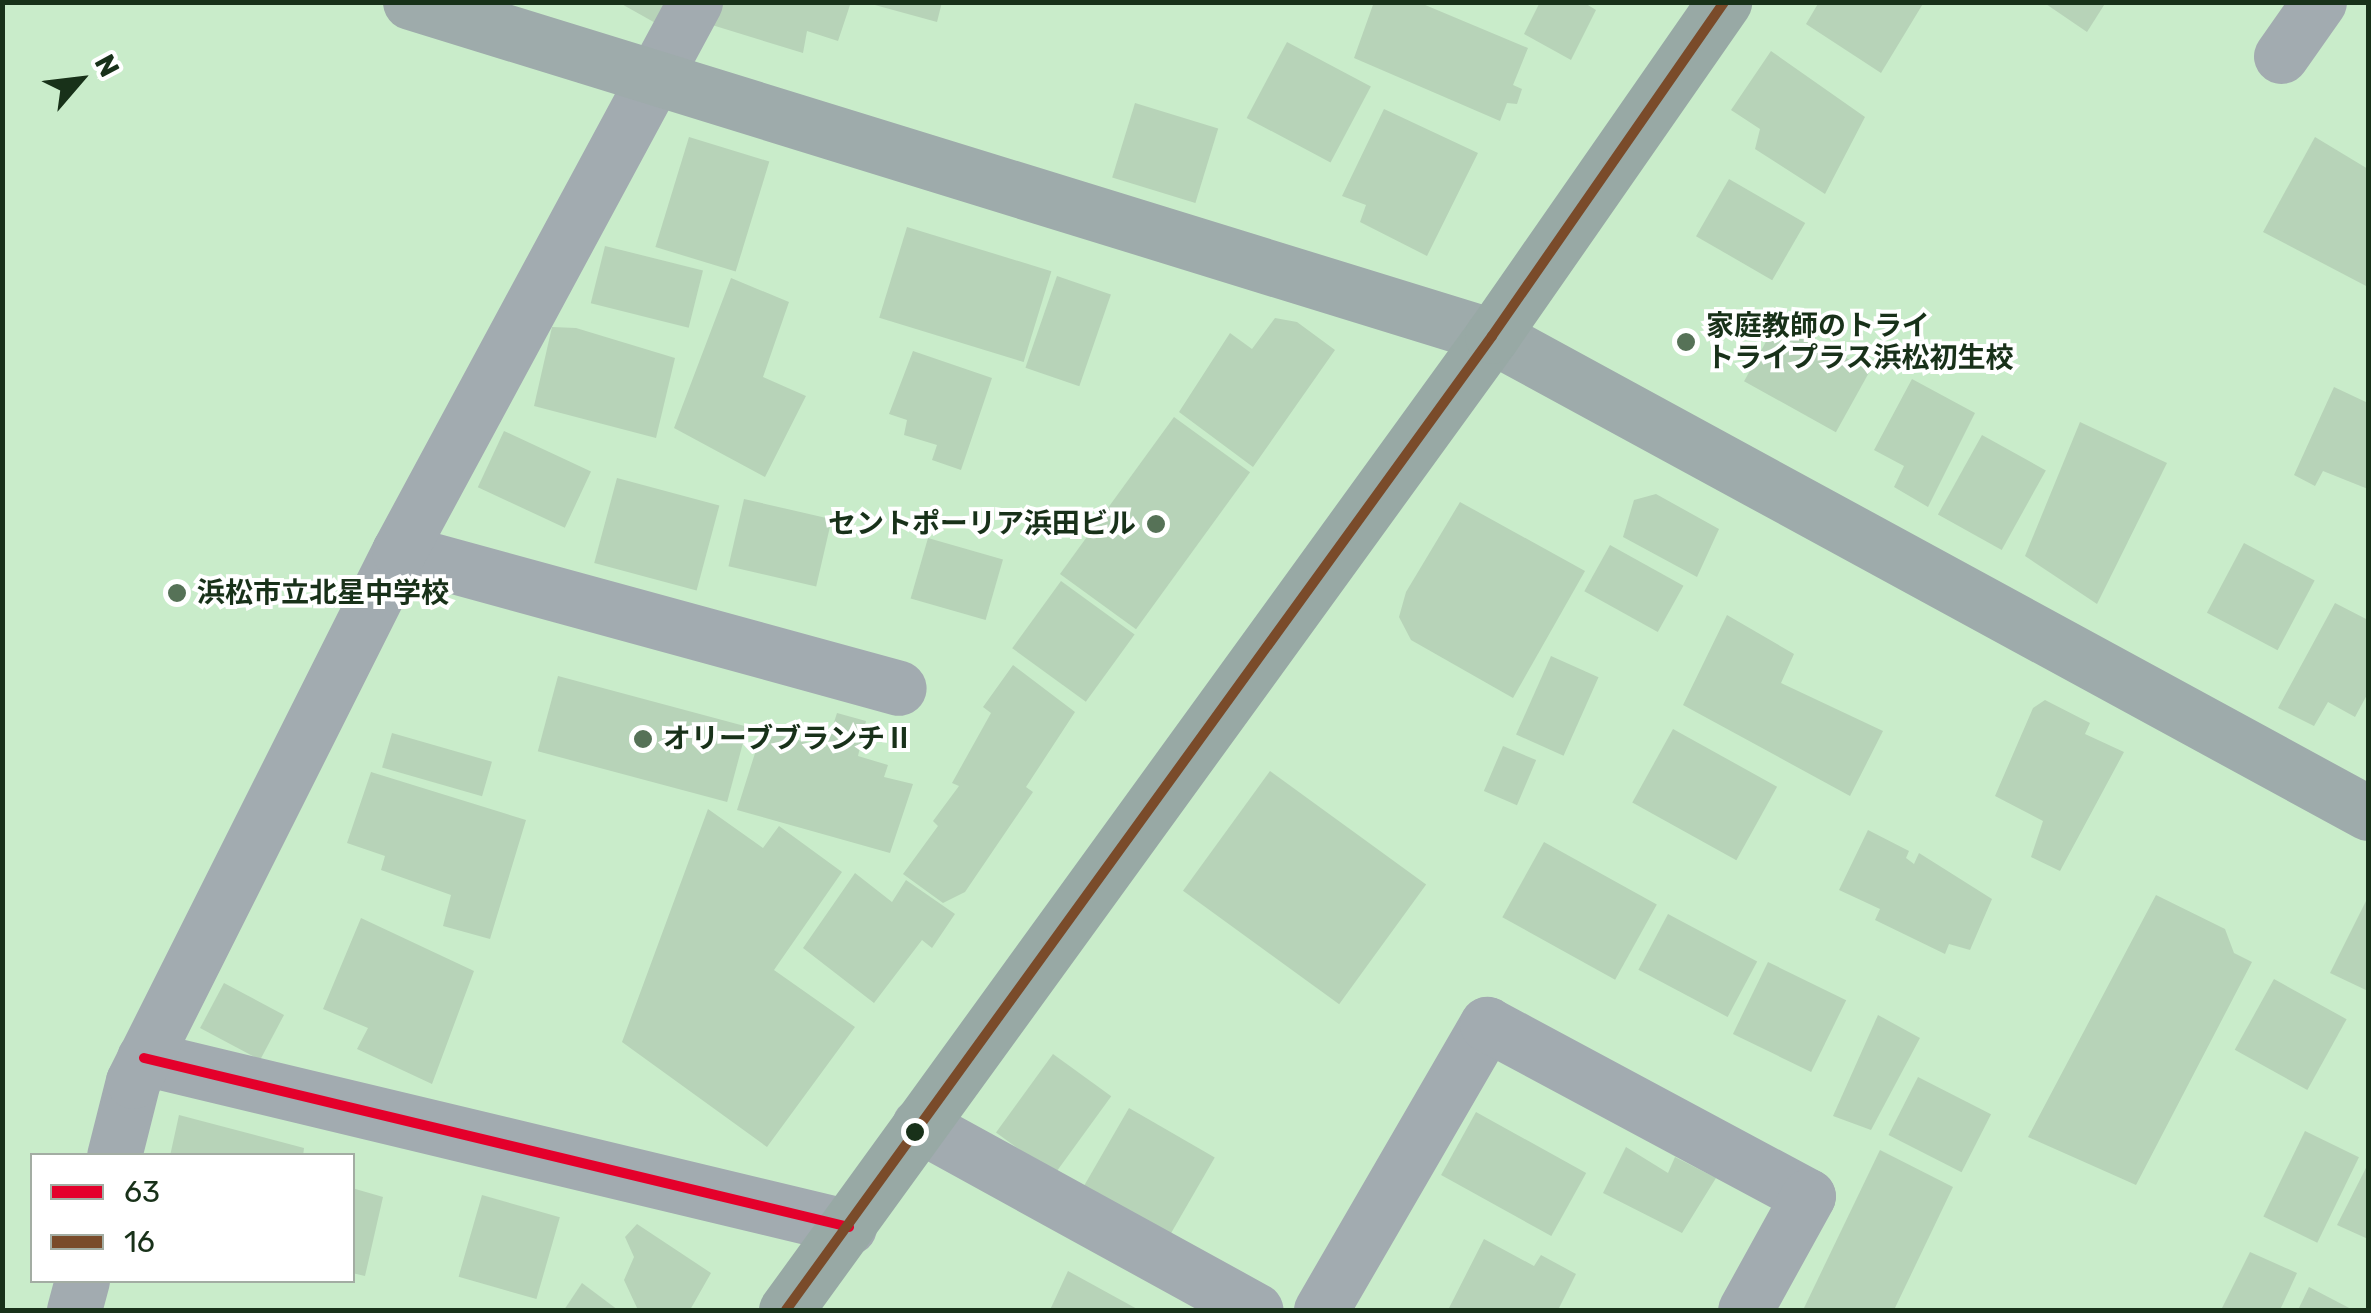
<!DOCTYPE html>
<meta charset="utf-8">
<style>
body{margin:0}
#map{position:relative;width:2371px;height:1313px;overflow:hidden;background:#c9ecca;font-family:Rubik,"Noto Sans JP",sans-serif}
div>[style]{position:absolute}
.building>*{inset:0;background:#b7d3b8;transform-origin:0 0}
.street>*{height:55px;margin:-27.5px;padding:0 27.5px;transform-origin:27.5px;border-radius:27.5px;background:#a2abb0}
.secondary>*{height:55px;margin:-27.5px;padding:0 27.5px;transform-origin:27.5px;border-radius:27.5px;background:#9eabab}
.highway>*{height:55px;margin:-27.5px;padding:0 27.5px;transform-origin:27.5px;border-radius:27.5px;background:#98a9a5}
.bus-1>*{height:10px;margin:-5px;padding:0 5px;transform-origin:5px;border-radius:5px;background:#e4002b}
.bus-2>*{height:10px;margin:-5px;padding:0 5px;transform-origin:5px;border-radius:5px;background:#7a4b2a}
.dots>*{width:28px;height:28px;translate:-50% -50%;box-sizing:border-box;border:5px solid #fff;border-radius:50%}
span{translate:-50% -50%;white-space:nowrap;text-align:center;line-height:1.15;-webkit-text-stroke:8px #fff;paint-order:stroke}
.poi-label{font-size:28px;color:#183119;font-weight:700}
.left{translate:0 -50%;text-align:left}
.right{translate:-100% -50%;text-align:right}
.frame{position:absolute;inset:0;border:5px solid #183119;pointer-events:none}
.legend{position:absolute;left:30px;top:1153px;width:325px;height:130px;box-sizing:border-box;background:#fff;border:2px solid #a3ada3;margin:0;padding:12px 18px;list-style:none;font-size:30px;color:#183119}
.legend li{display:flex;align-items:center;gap:20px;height:50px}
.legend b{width:50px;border:2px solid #a3ada3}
.north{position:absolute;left:30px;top:30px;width:100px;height:100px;-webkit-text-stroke:8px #fff;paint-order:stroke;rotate:62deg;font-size:28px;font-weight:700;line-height:40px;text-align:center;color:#183119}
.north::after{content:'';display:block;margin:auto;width:35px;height:45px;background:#183119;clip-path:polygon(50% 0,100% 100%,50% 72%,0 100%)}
</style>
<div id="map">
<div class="building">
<div style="clip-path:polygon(618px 2px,670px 2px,659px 25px)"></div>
<div style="clip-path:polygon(704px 2px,737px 4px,851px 2px,838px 41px,807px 31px,803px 53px,699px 21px)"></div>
<div style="clip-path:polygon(864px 2px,942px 2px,937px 22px)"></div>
<div style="clip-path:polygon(1374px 2px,1418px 2px,1528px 48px,1513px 85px,1522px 89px,1517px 104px,1507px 103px,1500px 121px,1354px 58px)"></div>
<div style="clip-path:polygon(1540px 2px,1583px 2px,1596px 10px,1571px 60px,1524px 34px)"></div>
<div style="clip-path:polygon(1819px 2px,1924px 2px,1881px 73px,1806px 24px)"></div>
<div style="clip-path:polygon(2043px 2px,2106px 2px,2087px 32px)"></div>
<div style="left:1287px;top:42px;width:95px;height:86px;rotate:28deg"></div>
<div style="clip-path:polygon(1771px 51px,1865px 117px,1825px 194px,1755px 149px,1760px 129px,1731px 110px)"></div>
<div style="left:1135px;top:103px;width:87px;height:78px;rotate:17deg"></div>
<div style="clip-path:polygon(1384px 109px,1478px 153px,1427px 256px,1360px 222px,1366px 205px,1342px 196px)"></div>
<div style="left:689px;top:137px;width:84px;height:115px;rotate:17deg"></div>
<div style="clip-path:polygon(2315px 137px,2368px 169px,2368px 287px,2263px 232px)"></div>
<div style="left:1729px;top:179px;width:88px;height:66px;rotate:30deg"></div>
<div style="left:907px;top:227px;width:151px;height:95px;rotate:17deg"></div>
<div style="left:605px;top:246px;width:101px;height:59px;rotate:14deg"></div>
<div style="left:1057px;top:276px;width:57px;height:97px;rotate:19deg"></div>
<div style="clip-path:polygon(731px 278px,789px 302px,763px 377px,806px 396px,765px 477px,674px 428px)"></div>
<div style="clip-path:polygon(1275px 318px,1297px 322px,1335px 350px,1253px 467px,1179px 412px,1230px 333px,1252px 349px)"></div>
<div style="left:1778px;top:320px;width:105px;height:70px;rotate:29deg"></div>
<div style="clip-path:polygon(552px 327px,576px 328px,675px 358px,656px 438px,534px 406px)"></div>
<div style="clip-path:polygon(913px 351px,992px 378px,961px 470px,932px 460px,937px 445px,904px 435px,907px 420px,889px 414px)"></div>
<div style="clip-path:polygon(1912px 379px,1975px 413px,1928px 507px,1894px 487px,1904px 466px,1874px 450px)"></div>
<div style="clip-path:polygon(2334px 387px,2368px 403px,2368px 489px,2323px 471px,2315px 486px,2294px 475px)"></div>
<div style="left:1174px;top:417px;width:94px;height:194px;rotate:36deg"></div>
<div style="clip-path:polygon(2080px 422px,2167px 463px,2097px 604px,2025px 556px)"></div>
<div style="left:504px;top:431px;width:96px;height:62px;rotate:25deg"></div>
<div style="left:1982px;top:435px;width:73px;height:91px;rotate:29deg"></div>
<div style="left:617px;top:478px;width:106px;height:88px;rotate:15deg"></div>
<div style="clip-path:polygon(1656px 494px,1719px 529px,1697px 577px,1623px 537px,1634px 500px)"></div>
<div style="left:744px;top:499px;width:90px;height:69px;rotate:13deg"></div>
<div style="clip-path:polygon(1460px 502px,1585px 571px,1513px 698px,1411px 640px,1399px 617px,1406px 592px)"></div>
<div style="left:928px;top:538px;width:78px;height:63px;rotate:16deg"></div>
<div style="left:2244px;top:543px;width:80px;height:79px;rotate:28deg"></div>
<div style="left:1610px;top:545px;width:84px;height:53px;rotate:29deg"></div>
<div style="left:1061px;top:581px;width:91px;height:83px;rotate:36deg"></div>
<div style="clip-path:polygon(2335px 603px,2368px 620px,2368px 693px,2355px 717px,2328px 702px,2314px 726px,2278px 708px)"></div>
<div style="clip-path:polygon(1727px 615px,1794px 654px,1781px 683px,1883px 731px,1850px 796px,1683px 705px)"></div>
<div style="left:1551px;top:656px;width:52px;height:86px;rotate:24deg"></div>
<div style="clip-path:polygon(1013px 665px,1075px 712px,1026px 787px,1033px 792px,965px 892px,943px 903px,903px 874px,938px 826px,933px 821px,959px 786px,952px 783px,991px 713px,983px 707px)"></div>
<div style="left:558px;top:676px;width:196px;height:78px;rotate:15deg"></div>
<div style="clip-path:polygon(2045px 700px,2090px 723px,2085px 734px,2124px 752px,2060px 871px,2031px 857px,2043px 821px,1995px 796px,2033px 708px)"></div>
<div style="clip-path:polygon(837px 713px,866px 721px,858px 756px,888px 765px,884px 777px,913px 784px,890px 853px,737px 810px,762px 731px,826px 747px)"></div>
<div style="left:1673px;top:729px;width:119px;height:84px;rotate:29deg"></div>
<div style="left:392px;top:733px;width:104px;height:36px;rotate:16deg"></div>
<div style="left:1503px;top:746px;width:36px;height:49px;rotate:23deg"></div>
<div style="left:1270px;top:771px;width:193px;height:148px;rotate:36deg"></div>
<div style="clip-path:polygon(371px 772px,526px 820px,490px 939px,443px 926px,451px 895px,381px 870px,385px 856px,347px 843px)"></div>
<div style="clip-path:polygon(708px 809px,763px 848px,779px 826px,842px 872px,774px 970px,855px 1027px,767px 1147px,622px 1042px)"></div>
<div style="clip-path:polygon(1868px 830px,1909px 851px,1906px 858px,1914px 864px,1919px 853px,1992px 899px,1970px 950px,1949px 944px,1945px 954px,1875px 920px,1880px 909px,1839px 890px)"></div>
<div style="left:1544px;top:842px;width:129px;height:86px;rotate:29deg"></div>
<div style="clip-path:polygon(855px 873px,892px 902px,906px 880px,955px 914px,932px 948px,922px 940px,874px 1003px,803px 948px)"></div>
<div style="clip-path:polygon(2156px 895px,2225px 929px,2234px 953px,2252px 962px,2136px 1185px,2028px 1137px)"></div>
<div style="clip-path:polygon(2368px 897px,2368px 991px,2330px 973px)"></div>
<div style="left:1668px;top:914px;width:101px;height:63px;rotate:28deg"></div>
<div style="clip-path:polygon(361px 918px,474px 971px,432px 1084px,357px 1049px,368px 1028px,323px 1009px)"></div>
<div style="left:1768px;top:962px;width:87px;height:80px;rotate:26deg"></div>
<div style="left:2274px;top:979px;width:83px;height:81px;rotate:29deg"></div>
<div style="left:224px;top:983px;width:68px;height:51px;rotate:28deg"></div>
<div style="clip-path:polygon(1878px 1015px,1920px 1038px,1871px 1130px,1833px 1116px)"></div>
<div style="left:1053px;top:1054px;width:72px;height:97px;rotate:36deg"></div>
<div style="left:1918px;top:1077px;width:82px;height:65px;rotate:27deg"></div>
<div style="left:1129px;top:1108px;width:99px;height:93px;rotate:30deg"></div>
<div style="left:1476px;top:1112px;width:126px;height:72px;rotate:29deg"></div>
<div style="clip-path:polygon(179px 1115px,304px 1148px,303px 1156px,170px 1156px)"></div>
<div style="left:2305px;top:1131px;width:60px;height:95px;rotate:26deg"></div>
<div style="clip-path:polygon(1626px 1147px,1668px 1173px,1675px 1157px,1716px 1178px,1682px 1233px,1603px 1193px)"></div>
<div style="clip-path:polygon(1880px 1150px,1953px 1187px,1894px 1310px,1803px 1310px)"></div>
<div style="clip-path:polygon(2368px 1164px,2368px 1239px,2337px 1225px)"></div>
<div style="clip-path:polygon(352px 1188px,383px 1197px,365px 1276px,352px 1273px)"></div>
<div style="left:482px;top:1195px;width:81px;height:85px;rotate:16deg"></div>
<div style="clip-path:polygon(637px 1224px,711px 1273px,690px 1310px,638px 1310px,624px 1280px,634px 1257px,625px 1237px)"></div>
<div style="clip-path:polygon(1484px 1239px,1534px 1266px,1541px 1255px,1576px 1274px,1558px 1310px,1448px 1310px)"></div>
<div style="clip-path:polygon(2250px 1252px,2297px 1273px,2280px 1310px,2221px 1310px)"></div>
<div style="clip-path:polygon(1068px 1271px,1139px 1310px,1050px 1310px)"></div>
<div style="clip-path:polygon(582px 1283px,618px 1310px,564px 1310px)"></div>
<div style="clip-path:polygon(2309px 1287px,2353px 1310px,2298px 1310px)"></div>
</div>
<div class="street">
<div style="left:2281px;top:56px;width:66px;rotate:-54.9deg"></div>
<div style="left:399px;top:551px;width:518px;rotate:15.32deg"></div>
<div style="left:144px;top:1058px;width:725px;rotate:13.48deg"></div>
<div style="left:919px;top:1125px;width:384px;rotate:28.8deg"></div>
<div style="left:114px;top:1156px;width:77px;rotate:-75.8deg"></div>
<div style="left:133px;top:1081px;width:593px;rotate:-63.35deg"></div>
<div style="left:399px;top:551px;width:624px;rotate:-61.67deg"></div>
<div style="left:74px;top:1310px;width:31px;rotate:-75deg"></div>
<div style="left:1321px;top:1310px;width:331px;rotate:-59.9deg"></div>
<div style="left:1487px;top:1024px;width:364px;rotate:28.2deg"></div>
<div style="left:1808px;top:1196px;width:130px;rotate:118.9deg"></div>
</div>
<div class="secondary">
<div style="left:410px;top:2px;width:1132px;rotate:17.15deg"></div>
<div style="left:1492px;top:336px;width:997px;rotate:28.57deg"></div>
</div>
<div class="highway">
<div style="left:786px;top:1310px;width:1203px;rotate:-54.06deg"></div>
<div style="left:1492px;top:336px;width:407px;rotate:-55.2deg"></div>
</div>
<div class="bus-1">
<div style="left:144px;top:1058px;width:725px;rotate:13.48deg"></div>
</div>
<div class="bus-2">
<div style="left:786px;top:1310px;width:1203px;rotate:-54.06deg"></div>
<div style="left:1492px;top:336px;width:407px;rotate:-55.2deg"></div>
</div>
<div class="dots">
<div style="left:1686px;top:342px;background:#567257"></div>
<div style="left:1156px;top:524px;background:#567257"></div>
<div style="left:177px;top:593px;background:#567257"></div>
<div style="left:643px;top:739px;background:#567257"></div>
<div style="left:915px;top:1132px;background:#183119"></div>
</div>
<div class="poi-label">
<span class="left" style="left:1706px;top:342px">家庭教師のトライ<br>トライプラス浜松初生校</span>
<span class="right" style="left:1136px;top:524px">セントポーリア浜田ビル</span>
<span class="left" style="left:197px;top:593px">浜松市立北星中学校</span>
<span class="left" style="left:663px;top:739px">オリーブブランチⅡ</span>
</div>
<div class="frame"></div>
<ul class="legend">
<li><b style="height:12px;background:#e4002b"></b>63</li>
<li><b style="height:12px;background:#7a4b2a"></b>16</li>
</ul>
<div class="north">N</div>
</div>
